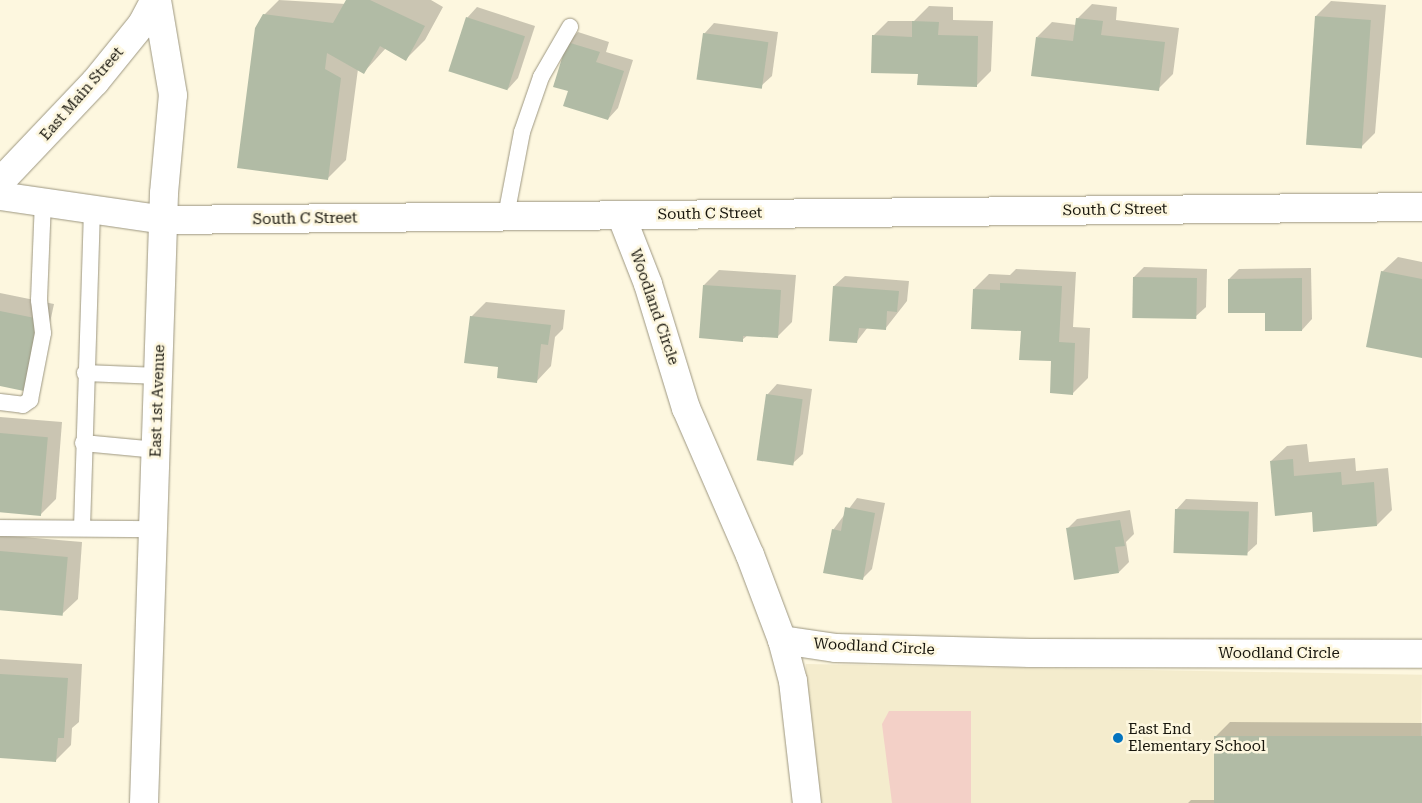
<!DOCTYPE html>
<style>
body{margin:0}
#map{position:relative;width:1422px;height:803px;overflow:hidden;background:#fdf7df;font-family:"Roboto Serif",serif}
div>[style]{position:absolute}
.built>*{inset:0;background:#f4eccd;transform-origin:0 0}
.green>*{inset:0;background:#f3d0c7}
.shadow>*{inset:0;background:#0003}
.building>*{inset:0;background:#b1bba5;transform-origin:0 0}
.roads{filter:drop-shadow(0 0 1px #9d9781) drop-shadow(0 0 1px #9d9781)}
.service>*{height:16px;margin:-8px;padding:0 8px;transform-origin:8px;border-radius:8px;background:#fff}
.minor>*{height:28px;margin:-14px;padding:0 14px;transform-origin:14px;border-radius:14px;background:#fff}
.secondary>*{height:28px;margin:-14px;padding:0 14px;transform-origin:14px;border-radius:14px;background:#fff}
.dots>*{width:14px;height:14px;translate:-50% -50%;box-sizing:border-box;border:2px solid #fdf7df;border-radius:50%}
span{translate:-50% -50%;white-space:nowrap;text-align:center;line-height:1.15;-webkit-text-stroke:5px #fdf7df;paint-order:stroke}
.street-label{font-size:15px;color:#18160d}
.poi-label{font-size:15px;color:#18160d}
.left{translate:0 -50%;text-align:left}
</style>
<div id="map">
<div class="built">
<div style="left:806px;top:664px;width:616px;height:140px;rotate:1deg"></div>
</div>
<div class="green">
<div style="clip-path:polygon(889px 711px,971px 711px,971px 803px,892px 803px,882px 724px)"></div>
</div>
<div class="shadow">
<div style="clip-path:polygon(279px 0,346px 4px,348px 0,431px 0,443px 7px,425px 40px,406px 59px,386px 48px,364px 72px,358px 69px,346px 160px,327px 179px,264px 15px)"></div>
<div style="clip-path:polygon(1331px 1px,1386px 5px,1375px 133px,1360px 148px,1316px 16px)"></div>
<div style="clip-path:polygon(1092px 4px,1117px 7px,1116px 20px,1179px 28px,1173px 74px,1158px 89px,1037px 37px,1052px 22px,1076px 25px,1077px 19px)"></div>
<div style="clip-path:polygon(929px 6px,953px 7px,953px 20px,993px 21px,991px 71px,976px 86px,919px 73px,873px 36px,888px 21px,914px 21px)"></div>
<div style="clip-path:polygon(477px 7px,535px 26px,518px 78px,508px 89px,467px 18px)"></div>
<div style="clip-path:polygon(714px 23px,778px 32px,772px 76px,761px 86px,704px 34px)"></div>
<div style="clip-path:polygon(578px 32px,609px 42px,606px 52px,633px 60px,618px 108px,608px 119px,569px 90px,568px 42px)"></div>
<div style="clip-path:polygon(1398px 257px,1422px 262px,1422px 356px,1382px 272px)"></div>
<div style="clip-path:polygon(1144px 267px,1207px 269px,1206px 307px,1195px 317px,1134px 277px)"></div>
<div style="clip-path:polygon(1311px 268px,1312px 319px,1302px 330px,1266px 312px,1229px 279px,1239px 269px)"></div>
<div style="clip-path:polygon(1016px 269px,1076px 272px,1073px 327px,1090px 328px,1088px 378px,1073px 393px,1053px 360px,974px 289px,989px 274px,1010px 275px)"></div>
<div style="clip-path:polygon(719px 270px,796px 275px,792px 322px,777px 337px,748px 335px,742px 340px,704px 285px)"></div>
<div style="clip-path:polygon(845px 276px,909px 281px,907px 301px,885px 329px,868px 327px,857px 341px,834px 286px)"></div>
<div style="clip-path:polygon(0 293px,54px 304px,39px 374px,0 384px)"></div>
<div style="clip-path:polygon(486px 302px,565px 310px,563px 329px,555px 337px,551px 366px,536px 382px,500px 366px,471px 317px)"></div>
<div style="clip-path:polygon(777px 384px,812px 389px,803px 454px,792px 464px,767px 395px)"></div>
<div style="clip-path:polygon(0 417px,62px 422px,56px 499px,41px 514px,0 511px)"></div>
<div style="clip-path:polygon(1307px 444px,1309px 462px,1355px 458px,1356px 471px,1388px 468px,1392px 510px,1377px 525px,1313px 511px,1271px 461px,1287px 446px)"></div>
<div style="clip-path:polygon(857px 498px,885px 503px,872px 569px,862px 579px,833px 530px)"></div>
<div style="clip-path:polygon(1186px 499px,1258px 502px,1257px 544px,1246px 554px,1176px 510px)"></div>
<div style="clip-path:polygon(1130px 510px,1134px 534px,1126px 542px,1129px 562px,1119px 572px,1067px 529px,1077px 519px)"></div>
<div style="clip-path:polygon(0 535px,82px 542px,78px 599px,62px 614px,0 609px)"></div>
<div style="clip-path:polygon(0 659px,82px 664px,79px 722px,72px 728px,71px 745px,56px 760px,0 757px)"></div>
<div style="clip-path:polygon(1230px 722px,1422px 723px,1422px 803px,1188px 803px,1191px 800px,1214px 800px,1215px 737px)"></div>
</div>
<div class="building">
<div style="clip-path:polygon(346px 0,370px 0,425px 26px,406px 61px,380px 46px,364px 74px,327px 53px,325px 69px,341px 78px,328px 180px,237px 168px,255px 28px,263px 14px,333px 23px)"></div>
<div style="left:1315px;top:16px;width:56px;height:129px;rotate:4deg"></div>
<div style="left:466px;top:17px;width:62px;height:57px;rotate:18deg"></div>
<div style="clip-path:polygon(1076px 18px,1103px 21px,1101px 35px,1165px 42px,1159px 91px,1031px 76px,1036px 37px,1073px 41px)"></div>
<div style="clip-path:polygon(912px 21px,939px 22px,938px 35px,978px 36px,977px 87px,917px 85px,918px 74px,871px 73px,872px 35px,912px 37px)"></div>
<div style="left:703px;top:33px;width:66px;height:47px;rotate:8deg"></div>
<div style="clip-path:polygon(567px 42px,600px 52px,596px 62px,624px 71px,608px 120px,563px 106px,568px 91px,553px 87px)"></div>
<div style="clip-path:polygon(1381px 271px,1422px 279px,1422px 358px,1366px 347px)"></div>
<div style="left:1133px;top:277px;width:64px;height:41px;rotate:1deg"></div>
<div style="clip-path:polygon(1302px 278px,1302px 331px,1265px 331px,1265px 313px,1228px 313px,1228px 279px)"></div>
<div style="clip-path:polygon(1000px 283px,1062px 286px,1059px 342px,1075px 343px,1073px 395px,1050px 393px,1051px 361px,1019px 360px,1021px 331px,971px 329px,973px 289px,1000px 290px)"></div>
<div style="clip-path:polygon(703px 285px,781px 290px,778px 338px,743px 336px,743px 342px,699px 338px)"></div>
<div style="clip-path:polygon(833px 286px,899px 291px,897px 312px,887px 311px,886px 330px,859px 328px,857px 343px,829px 341px)"></div>
<div style="clip-path:polygon(0 311px,40px 319px,24px 391px,0 386px)"></div>
<div style="clip-path:polygon(470px 316px,551px 325px,548px 345px,541px 344px,537px 383px,497px 378px,498px 367px,464px 363px)"></div>
<div style="left:766px;top:394px;width:37px;height:67px;rotate:8deg"></div>
<div style="left:0;top:433px;width:48px;height:79px;rotate:5deg"></div>
<div style="clip-path:polygon(1293px 459px,1294px 476px,1341px 472px,1342px 485px,1374px 482px,1377px 526px,1313px 532px,1312px 512px,1275px 516px,1270px 461px)"></div>
<div style="clip-path:polygon(845px 507px,875px 513px,863px 580px,823px 573px,832px 529px,841px 531px)"></div>
<div style="left:1175px;top:509px;width:74px;height:44px;rotate:2deg"></div>
<div style="clip-path:polygon(1120px 520px,1125px 546px,1115px 547px,1119px 573px,1074px 580px,1066px 528px)"></div>
<div style="left:0;top:551px;width:68px;height:59px;rotate:5deg"></div>
<div style="clip-path:polygon(0 674px,68px 678px,64px 738px,58px 738px,56px 762px,0 758px)"></div>
<div style="left:1214px;top:736px;width:208px;height:67px"></div>
</div>
<div class="roads">
<div class="service">
<div style="left:506px;top:216px;width:86px;rotate:-79.2deg"></div>
<div style="left:522px;top:132px;width:58px;rotate:-70.9deg"></div>
<div style="left:541px;top:77px;width:58px;rotate:-59.9deg"></div>
<div style="left:85px;top:373px;width:74px;rotate:2.3deg"></div>
<div style="left:0;top:402px;width:23px;rotate:7deg"></div>
<div style="left:23px;top:405px;width:9px;rotate:-36deg"></div>
<div style="left:30px;top:400px;width:68px;rotate:-79deg"></div>
<div style="left:43px;top:333px;width:33px;rotate:-97deg"></div>
<div style="left:39px;top:300px;width:99px;rotate:-87.7deg"></div>
<div style="left:83px;top:443px;width:74px;rotate:5.4deg"></div>
<div style="left:0;top:528px;width:154px;rotate:0.4deg"></div>
<div style="left:82px;top:528px;width:318px;rotate:-88.2deg"></div>
</div>
<div class="minor">
<div style="left:0;top:196px;width:166px;rotate:8.3deg"></div>
<div style="left:164px;top:220px;width:1258px;rotate:-0.59deg"></div>
<div style="left:621px;top:215px;width:74px;rotate:68.6deg"></div>
<div style="left:648px;top:284px;width:130px;rotate:73deg"></div>
<div style="left:686px;top:408px;width:160px;rotate:66.5deg"></div>
<div style="left:750px;top:555px;width:91px;rotate:69.4deg"></div>
<div style="left:782px;top:640px;width:55px;rotate:8.4deg"></div>
<div style="left:836px;top:648px;width:194px;rotate:1.5deg"></div>
<div style="left:1030px;top:653px;width:392px;rotate:0.1deg"></div>
<div style="left:782px;top:640px;width:42px;rotate:75deg"></div>
<div style="left:793px;top:681px;width:123px;rotate:83.5deg"></div>
<div style="left:144px;top:803px;width:610px;rotate:-88.12deg"></div>
<div style="left:164px;top:193px;width:98px;rotate:-84.8deg"></div>
<div style="left:173px;top:95px;width:96px;rotate:-99.6deg"></div>
</div>
<div class="secondary">
<div style="left:0;top:182px;width:138px;rotate:-46.5deg"></div>
<div style="left:95px;top:82px;width:75px;rotate:-51deg"></div>
<div style="left:142px;top:24px;width:27px;rotate:-62deg"></div>
</div>
</div>
<div class="dots">
<div style="left:1118px;top:738px;background:#0474bf"></div>
</div>
<div class="street-label">
<span style="left:82px;top:94px;rotate:-49deg">East Main Street</span>
<span style="left:1115px;top:210px;rotate:-1deg">South C Street</span>
<span style="left:710px;top:214px;rotate:-1deg">South C Street</span>
<span style="left:305px;top:219px;rotate:-1deg">South C Street</span>
<span style="left:654px;top:307px;rotate:71deg">Woodland Circle</span>
<span style="left:158px;top:401px;rotate:-88deg">East 1st Avenue</span>
<span style="left:874px;top:647px;rotate:3deg">Woodland Circle</span>
<span style="left:1279px;top:654px">Woodland Circle</span>
</div>
<div class="poi-label">
<span class="left" style="left:1128px;top:738px">East End<br>Elementary School</span>
</div>
</div>
